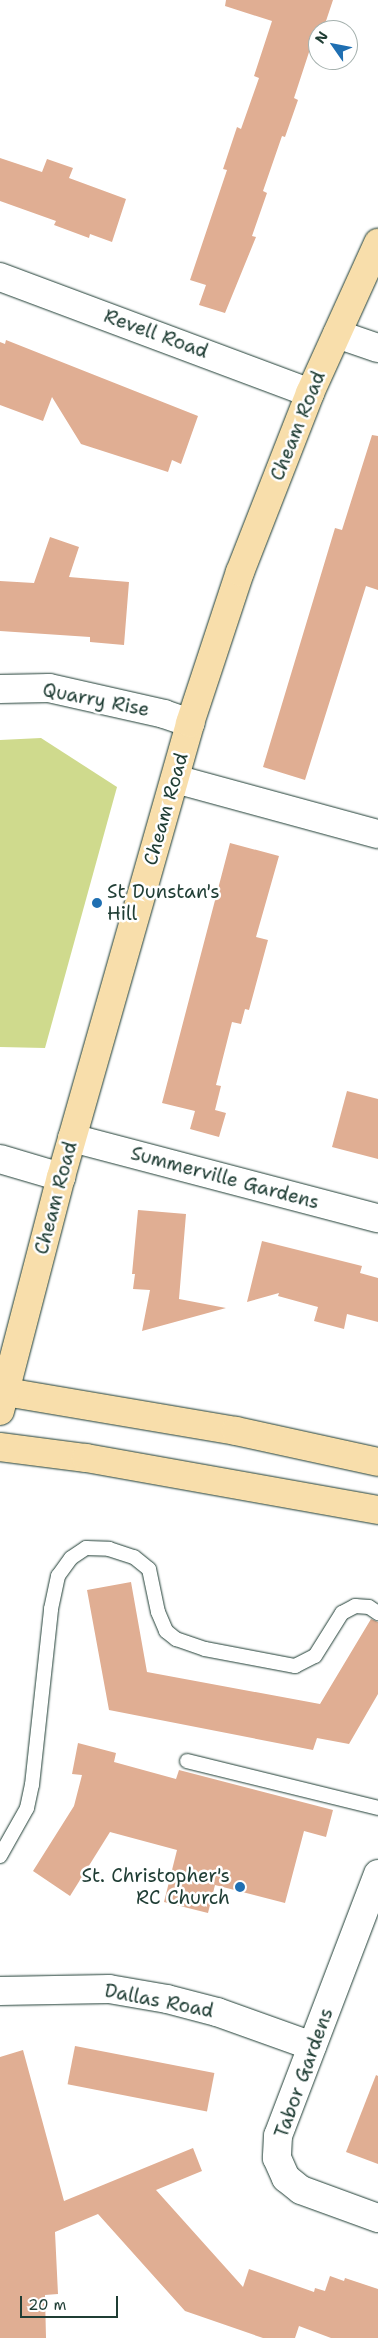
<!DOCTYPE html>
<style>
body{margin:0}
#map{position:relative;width:378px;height:2338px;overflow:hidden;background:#fff;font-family:"Shantell Sans",sans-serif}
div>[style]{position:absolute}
.green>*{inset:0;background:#cfda8d}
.building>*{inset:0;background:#e0ae93;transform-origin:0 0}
.roads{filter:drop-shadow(0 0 1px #1f3d34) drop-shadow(0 0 1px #1f3d34)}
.lane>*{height:14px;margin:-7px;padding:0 7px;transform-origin:7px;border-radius:7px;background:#fff}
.street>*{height:28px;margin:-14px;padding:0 14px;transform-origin:14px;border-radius:14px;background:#fff}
.highway>*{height:28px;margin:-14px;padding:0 14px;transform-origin:14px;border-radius:14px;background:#f8deab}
.dots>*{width:14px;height:14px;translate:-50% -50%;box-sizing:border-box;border:2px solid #fff;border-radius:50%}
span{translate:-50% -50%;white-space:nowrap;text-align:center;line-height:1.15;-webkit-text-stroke:5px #fff;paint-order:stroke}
.street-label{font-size:19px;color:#1f3d34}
.poi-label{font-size:19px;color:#1f3d34}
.left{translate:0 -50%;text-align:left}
.right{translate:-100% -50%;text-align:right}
.north{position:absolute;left:308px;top:20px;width:50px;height:50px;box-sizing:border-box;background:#fff;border:1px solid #a5b1ae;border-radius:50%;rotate:303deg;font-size:14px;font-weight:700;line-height:20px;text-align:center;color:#1f3d34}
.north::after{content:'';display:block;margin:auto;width:18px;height:22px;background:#1f6fb2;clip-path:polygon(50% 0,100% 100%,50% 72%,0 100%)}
.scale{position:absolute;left:20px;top:2296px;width:98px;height:22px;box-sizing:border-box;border:2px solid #1f3d34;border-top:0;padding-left:6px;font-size:15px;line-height:18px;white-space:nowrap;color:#1f3d34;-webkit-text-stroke:4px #fff;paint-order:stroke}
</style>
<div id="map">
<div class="green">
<div style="clip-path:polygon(41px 738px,117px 787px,45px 1048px,0 1047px,0 740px)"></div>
</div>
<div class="building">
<div style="clip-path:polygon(226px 0,333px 0,323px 30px,318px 30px,317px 45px,312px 43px,294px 98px,298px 100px,285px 137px,282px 136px,263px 191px,267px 193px,252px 236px,256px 237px,225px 313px,199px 305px,206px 285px,190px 280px,227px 170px,223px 169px,237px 127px,241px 129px,259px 78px,254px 76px,272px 21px,225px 6px)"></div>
<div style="clip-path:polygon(0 158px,42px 172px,47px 159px,73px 168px,69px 178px,126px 199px,112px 242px,90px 234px,89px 238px,54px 225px,56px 221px,0 201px)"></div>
<div style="clip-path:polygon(6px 340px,198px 416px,181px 464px,172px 460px,168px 472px,81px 444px,52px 397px,43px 421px,0 405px,0 342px,5px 344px)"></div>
<div style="clip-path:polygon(372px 435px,378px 436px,378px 590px,366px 586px,305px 780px,263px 767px,335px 528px,342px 530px)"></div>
<div style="clip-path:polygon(50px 537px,79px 547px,69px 577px,129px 582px,124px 645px,90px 642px,90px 637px,0 631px,0 581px,34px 583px)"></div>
<div style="clip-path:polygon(230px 843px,279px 856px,256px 937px,268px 940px,249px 1010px,245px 1009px,241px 1024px,232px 1022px,216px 1085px,221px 1086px,215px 1110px,226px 1113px,219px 1137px,190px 1129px,195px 1111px,162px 1103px)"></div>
<div style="clip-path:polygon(347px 1091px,378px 1099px,378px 1159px,332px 1147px)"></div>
<div style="clip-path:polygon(138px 1210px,186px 1214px,179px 1299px,226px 1308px,142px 1331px,150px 1290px,133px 1289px,135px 1274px,132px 1274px)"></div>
<div style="clip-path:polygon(262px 1241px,362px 1266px,360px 1273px,378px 1278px,378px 1322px,347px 1314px,344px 1329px,314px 1321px,318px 1307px,278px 1296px,279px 1293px,247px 1302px)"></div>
<div style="clip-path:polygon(131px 1582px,147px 1672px,320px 1704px,371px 1619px,378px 1622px,378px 1694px,349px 1744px,317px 1738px,313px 1750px,109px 1710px,87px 1590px)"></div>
<div style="clip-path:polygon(78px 1743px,116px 1753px,114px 1762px,176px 1779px,179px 1770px,333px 1810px,326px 1837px,304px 1831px,285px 1903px,215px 1885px,208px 1913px,164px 1902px,177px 1850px,110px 1832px,70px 1896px,33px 1871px,74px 1806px,82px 1775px,72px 1774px)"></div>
<div style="left:75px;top:2046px;width:142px;height:39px;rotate:11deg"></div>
<div style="clip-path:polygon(23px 2050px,64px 2201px,193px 2148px,202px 2171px,156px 2190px,243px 2287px,249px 2269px,314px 2292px,315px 2288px,325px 2291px,330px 2276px,344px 2281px,345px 2278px,378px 2289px,378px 2338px,331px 2338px,299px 2326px,295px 2338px,263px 2338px,185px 2311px,98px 2214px,55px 2232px,58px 2294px,45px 2295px,46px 2338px,0 2338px,0 2057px)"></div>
<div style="clip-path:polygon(376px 2075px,378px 2076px,378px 2164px,346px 2152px)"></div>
</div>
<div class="roads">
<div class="lane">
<div style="left:187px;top:1761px;width:197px;rotate:13.8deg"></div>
<div style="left:0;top:1856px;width:55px;rotate:-60.6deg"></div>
<div style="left:27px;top:1808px;width:24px;rotate:-78deg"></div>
<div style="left:32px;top:1785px;width:177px;rotate:-83.8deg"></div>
<div style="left:51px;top:1609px;width:34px;rotate:-78deg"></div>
<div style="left:58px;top:1576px;width:22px;rotate:-54deg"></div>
<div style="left:71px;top:1558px;width:18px;rotate:-34deg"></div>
<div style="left:86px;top:1548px;width:23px;rotate:2deg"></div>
<div style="left:109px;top:1549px;width:26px;rotate:18deg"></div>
<div style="left:134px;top:1557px;width:19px;rotate:39deg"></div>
<div style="left:149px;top:1569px;width:44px;rotate:78.2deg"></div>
<div style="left:158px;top:1612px;width:21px;rotate:67deg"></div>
<div style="left:166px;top:1631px;width:13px;rotate:39deg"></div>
<div style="left:176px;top:1639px;width:31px;rotate:19deg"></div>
<div style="left:205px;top:1649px;width:92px;rotate:10.7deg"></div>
<div style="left:295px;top:1666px;width:22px;rotate:-27deg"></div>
<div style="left:315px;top:1656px;width:51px;rotate:-57.9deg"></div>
<div style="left:342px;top:1613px;width:15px;rotate:-28deg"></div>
<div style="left:355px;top:1606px;width:14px;rotate:4deg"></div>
<div style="left:369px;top:1607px;width:11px;rotate:34deg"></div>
</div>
<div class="street">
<div style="left:0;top:277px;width:331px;rotate:20.5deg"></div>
<div style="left:337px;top:334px;width:43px;rotate:18.9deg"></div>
<div style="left:0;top:689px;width:49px;rotate:-1.2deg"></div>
<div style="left:49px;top:688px;width:118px;rotate:12.7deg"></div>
<div style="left:164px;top:714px;width:28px;rotate:19deg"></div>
<div style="left:175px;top:779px;width:210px;rotate:15.2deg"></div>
<div style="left:72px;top:1138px;width:316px;rotate:14.7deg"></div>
<div style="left:0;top:1159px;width:64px;rotate:16.4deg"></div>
<div style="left:378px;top:1874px;width:280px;rotate:110.9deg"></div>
<div style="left:278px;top:2136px;width:22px;rotate:93deg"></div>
<div style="left:277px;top:2158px;width:22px;rotate:66deg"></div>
<div style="left:286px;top:2178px;width:19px;rotate:39deg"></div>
<div style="left:301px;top:2190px;width:82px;rotate:20deg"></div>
<div style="left:0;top:1991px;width:109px;rotate:-1.1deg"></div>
<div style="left:109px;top:1989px;width:59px;rotate:9.8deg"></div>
<div style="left:167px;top:1999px;width:52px;rotate:14.6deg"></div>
<div style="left:217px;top:2012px;width:101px;rotate:19.7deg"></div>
</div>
<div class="highway">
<div style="left:0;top:1391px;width:239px;rotate:9.6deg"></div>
<div style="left:236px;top:1431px;width:145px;rotate:12.3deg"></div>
<div style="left:0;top:1411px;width:242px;rotate:-75.4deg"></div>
<div style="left:61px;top:1177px;width:472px;rotate:-74.1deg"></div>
<div style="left:190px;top:723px;width:159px;rotate:-71.7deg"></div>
<div style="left:240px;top:572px;width:192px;rotate:-68.6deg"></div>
<div style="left:310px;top:393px;width:165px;rotate:-65.6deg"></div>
<div style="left:0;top:1447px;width:87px;rotate:7.3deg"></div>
<div style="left:86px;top:1458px;width:297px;rotate:10.1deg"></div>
</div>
</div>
<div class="dots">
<div style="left:97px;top:903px;background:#1f6fb2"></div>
<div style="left:240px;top:1887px;background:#1f6fb2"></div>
</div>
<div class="street-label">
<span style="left:156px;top:334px;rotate:20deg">Revell Road</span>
<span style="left:298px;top:426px;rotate:-68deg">Cheam Road</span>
<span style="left:96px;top:700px;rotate:11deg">Quarry Rise</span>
<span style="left:166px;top:809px;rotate:-74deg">Cheam Road</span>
<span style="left:225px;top:1178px;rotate:15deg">Summerville Gardens</span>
<span style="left:56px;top:1198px;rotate:-75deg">Cheam Road</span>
<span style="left:159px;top:2001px;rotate:11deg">Dallas Road</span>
<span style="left:304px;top:2073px;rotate:-70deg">Tabor Gardens</span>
</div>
<div class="poi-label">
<span class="left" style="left:107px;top:903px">St Dunstan's<br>Hill</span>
<span class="right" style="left:230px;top:1887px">St. Christopher's<br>RC Church</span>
</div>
<div class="north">N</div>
<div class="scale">20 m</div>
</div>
